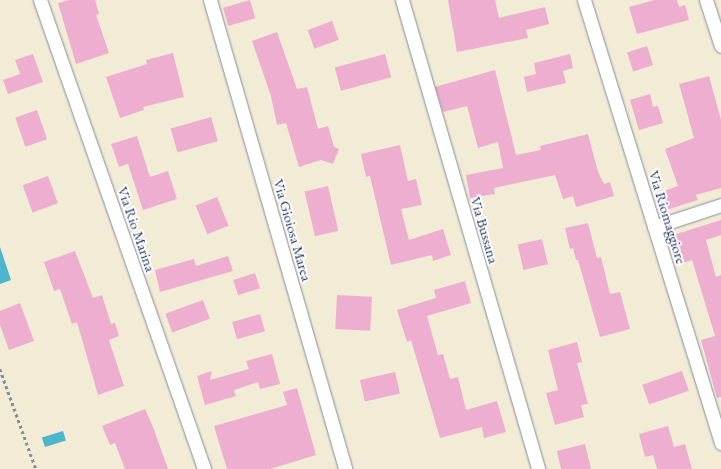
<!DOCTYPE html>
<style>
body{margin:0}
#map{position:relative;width:721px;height:469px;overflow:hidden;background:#f2ecd7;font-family:"EB Garamond",serif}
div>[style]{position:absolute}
.water>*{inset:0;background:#4eb5cd;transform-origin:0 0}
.building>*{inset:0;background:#edaed0;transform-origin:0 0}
.path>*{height:2.5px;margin-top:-1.25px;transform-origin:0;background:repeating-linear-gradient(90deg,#868e9a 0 3px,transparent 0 6px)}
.roads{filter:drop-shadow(0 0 1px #868e9a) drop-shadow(0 0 1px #868e9a)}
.street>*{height:13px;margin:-6.5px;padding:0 6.5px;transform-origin:6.5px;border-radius:6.5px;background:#fff}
span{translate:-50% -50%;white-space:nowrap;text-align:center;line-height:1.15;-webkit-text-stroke:4px #fff;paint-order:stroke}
.street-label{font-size:15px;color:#1b2f5e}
</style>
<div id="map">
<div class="water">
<div style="clip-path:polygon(0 247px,11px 280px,0 284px)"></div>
<div style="left:63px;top:431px;width:10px;height:22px;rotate:73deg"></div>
</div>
<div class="building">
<div style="clip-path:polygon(69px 0,95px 0,99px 14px,96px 15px,109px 53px,76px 64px,58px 3px)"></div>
<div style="left:250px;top:0;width:19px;height:28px;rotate:74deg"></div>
<div style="clip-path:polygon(448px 0,495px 0,499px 18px,545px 7px,549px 24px,526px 30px,528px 38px,457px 52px)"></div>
<div style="clip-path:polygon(654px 0,677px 0,679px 7px,685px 5px,689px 20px,637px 34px,629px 7px)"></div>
<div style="left:332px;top:21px;width:20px;height:26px;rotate:70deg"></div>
<div style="clip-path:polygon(277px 32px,297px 89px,307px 87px,318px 129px,328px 126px,334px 147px,339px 149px,333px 164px,321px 160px,299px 167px,286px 123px,277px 125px,271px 96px,252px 41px)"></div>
<div style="left:647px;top:46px;width:20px;height:21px;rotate:72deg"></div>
<div style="clip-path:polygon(173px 53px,184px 97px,143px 107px,144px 110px,120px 118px,106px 77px,147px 64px,146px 60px)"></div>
<div style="clip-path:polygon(33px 54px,43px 82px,8px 94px,3px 80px,20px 74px,15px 60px)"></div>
<div style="left:385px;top:54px;width:24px;height:52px;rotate:75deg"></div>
<div style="clip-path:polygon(570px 54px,573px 68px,563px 71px,566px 83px,527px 92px,524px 77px,536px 74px,534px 63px)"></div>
<div style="clip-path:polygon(495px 70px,516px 155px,541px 150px,540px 146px,588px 134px,598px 172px,604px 184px,610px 182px,614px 196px,576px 207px,573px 196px,563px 199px,555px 175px,494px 188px,495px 194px,470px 198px,466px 175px,503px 168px,498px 142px,478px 148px,467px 106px,443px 112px,435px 87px)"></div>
<div style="clip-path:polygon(709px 76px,721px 120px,721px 188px,696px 195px,698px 200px,663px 211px,658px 193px,678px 186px,665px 149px,694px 138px,679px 84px)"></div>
<div style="clip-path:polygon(650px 94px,653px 107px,658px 106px,663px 123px,639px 130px,630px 100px)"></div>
<div style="left:37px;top:110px;width:31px;height:23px;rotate:71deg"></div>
<div style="left:211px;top:117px;width:25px;height:42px;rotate:74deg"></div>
<div style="clip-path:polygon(137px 136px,150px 177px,168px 171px,177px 199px,143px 210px,128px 164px,119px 167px,111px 144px)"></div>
<div style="clip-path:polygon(400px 145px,408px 181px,416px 179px,422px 205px,401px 209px,409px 240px,443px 229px,451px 255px,433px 261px,432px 255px,391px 265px,370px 176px,366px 177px,361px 154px)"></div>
<div style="left:48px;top:176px;width:29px;height:27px;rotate:70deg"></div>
<div style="left:328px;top:186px;width:46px;height:24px;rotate:77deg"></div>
<div style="left:217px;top:197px;width:31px;height:23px;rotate:68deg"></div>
<div style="clip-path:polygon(721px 220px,721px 235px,706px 240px,716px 277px,721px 275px,721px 397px,717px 398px,701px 340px,715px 336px,692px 260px,679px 264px,670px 236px)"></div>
<div style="clip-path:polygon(588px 223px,597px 258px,601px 257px,610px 294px,620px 292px,630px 329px,600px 337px,578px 260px,576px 260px,573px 248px,570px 249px,565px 228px)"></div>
<div style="left:542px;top:239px;width:26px;height:25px;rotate:77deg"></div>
<div style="clip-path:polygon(75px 251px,93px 298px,102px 295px,111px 324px,115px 323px,119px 336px,109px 340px,124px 386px,98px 395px,77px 322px,72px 324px,60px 289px,54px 291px,44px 262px)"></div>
<div style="clip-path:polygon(228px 256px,233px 271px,160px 292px,155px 270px,194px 259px,196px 266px)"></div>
<div style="left:255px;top:273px;width:16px;height:23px;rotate:72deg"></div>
<div style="clip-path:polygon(465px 281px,471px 303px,427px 316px,438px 355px,443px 354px,450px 379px,458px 377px,466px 410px,497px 401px,506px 432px,484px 438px,482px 427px,440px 438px,411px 340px,407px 342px,397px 310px,436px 298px,434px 290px)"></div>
<div style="left:337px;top:295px;width:35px;height:34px;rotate:3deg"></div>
<div style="left:203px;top:300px;width:20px;height:40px;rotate:70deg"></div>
<div style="clip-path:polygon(20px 303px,34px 341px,9px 350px,0 325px,0 311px)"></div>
<div style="left:260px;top:314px;width:18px;height:29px;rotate:74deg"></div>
<div style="clip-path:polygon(577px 342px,582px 362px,577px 363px,588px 404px,581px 405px,584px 417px,555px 425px,546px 393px,558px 390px,548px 350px)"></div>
<div style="clip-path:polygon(272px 354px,280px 384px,260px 389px,258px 382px,234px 390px,236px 396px,205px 405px,197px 376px,212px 371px,210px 380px,249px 369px,246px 361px)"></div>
<div style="left:682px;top:371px;width:21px;height:42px;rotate:71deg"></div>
<div style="left:395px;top:372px;width:22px;height:36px;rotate:77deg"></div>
<div style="clip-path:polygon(297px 388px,316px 455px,270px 469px,227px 469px,214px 426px,287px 405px,283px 392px)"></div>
<div style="clip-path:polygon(145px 409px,153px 427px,168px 469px,125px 469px,115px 443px,110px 445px,102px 426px)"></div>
<div style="clip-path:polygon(668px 426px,674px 447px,685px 444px,692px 469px,657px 469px,653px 455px,645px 457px,639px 434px)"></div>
<div style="clip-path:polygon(585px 444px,591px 469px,561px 469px,557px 451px)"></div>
</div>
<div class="path">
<div style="left:0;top:369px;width:106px;rotate:70.2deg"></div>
</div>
<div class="roads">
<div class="street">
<div style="left:40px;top:0;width:497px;rotate:70.7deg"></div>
<div style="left:210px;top:0;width:488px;rotate:73.9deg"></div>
<div style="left:402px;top:0;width:488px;rotate:73.8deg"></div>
<div style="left:584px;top:0;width:464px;rotate:72.8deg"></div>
<div style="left:706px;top:0;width:48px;rotate:71.9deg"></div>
<div style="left:654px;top:227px;width:71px;rotate:-18.2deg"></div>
</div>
</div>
<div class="street-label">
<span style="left:668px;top:217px;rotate:73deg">Via Riomaggiore</span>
<span style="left:137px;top:229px;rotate:71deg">Via Rio Marina</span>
<span style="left:293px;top:230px;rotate:74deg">Via Gioiosa Marea</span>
<span style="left:485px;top:230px;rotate:74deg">Via Bussana</span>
</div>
</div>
